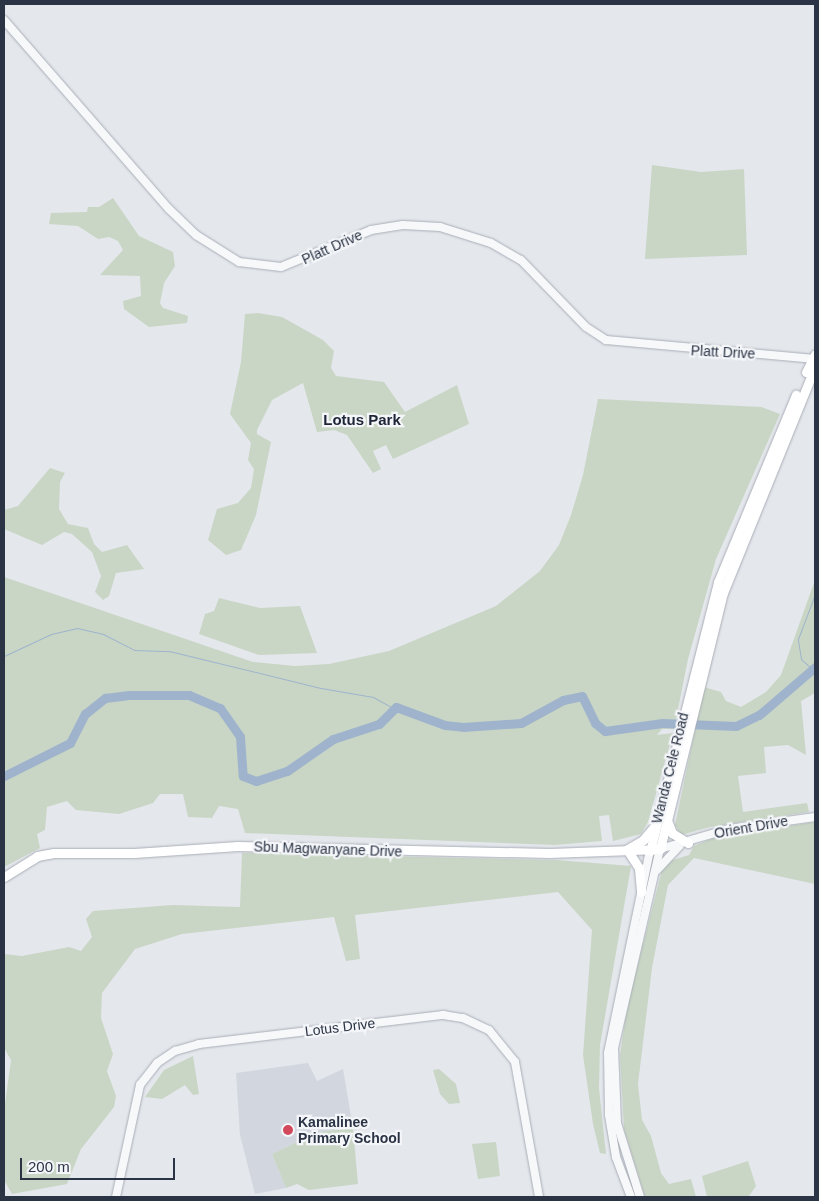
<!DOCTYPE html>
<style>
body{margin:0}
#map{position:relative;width:819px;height:1201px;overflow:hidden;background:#e4e7ec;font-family:Helvetica,sans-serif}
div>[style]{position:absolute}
.built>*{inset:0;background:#d2d6de}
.green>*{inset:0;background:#c9d6c5}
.stream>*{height:1px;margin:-0.5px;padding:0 0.5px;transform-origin:0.5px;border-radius:0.5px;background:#9fb4cc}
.river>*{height:9px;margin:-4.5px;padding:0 4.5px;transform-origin:4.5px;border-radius:4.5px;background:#9fb4cc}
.roads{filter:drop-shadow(0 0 1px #a9aeb7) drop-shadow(0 0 1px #a9aeb7)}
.tertiary>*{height:8px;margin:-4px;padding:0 4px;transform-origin:4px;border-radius:4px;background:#f7f8fa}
.secondary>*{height:9px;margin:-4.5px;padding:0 4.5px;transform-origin:4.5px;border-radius:4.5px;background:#fff}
.dots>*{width:14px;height:14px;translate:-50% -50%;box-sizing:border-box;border:2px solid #f4f6f9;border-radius:50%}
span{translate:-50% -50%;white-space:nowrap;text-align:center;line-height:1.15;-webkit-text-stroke:4.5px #f4f6f9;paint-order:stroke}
.street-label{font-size:14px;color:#2b3445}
.poi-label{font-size:14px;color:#2b3445;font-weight:700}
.left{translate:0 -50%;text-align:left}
.neighbourhood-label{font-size:15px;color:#1d2536;font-weight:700}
.frame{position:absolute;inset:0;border:5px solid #2b3445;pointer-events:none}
.scale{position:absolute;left:20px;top:1158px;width:155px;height:22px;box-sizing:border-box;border:2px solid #2b3445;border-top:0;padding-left:6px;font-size:15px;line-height:18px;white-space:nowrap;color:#2b3445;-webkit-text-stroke:4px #f4f6f9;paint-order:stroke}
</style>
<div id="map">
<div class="built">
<div style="clip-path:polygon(308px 1063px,317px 1081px,343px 1069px,353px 1128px,318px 1132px,272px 1154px,286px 1188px,255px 1194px,240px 1135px,236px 1073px)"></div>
</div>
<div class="green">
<div style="clip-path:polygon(652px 165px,701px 172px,744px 169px,747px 255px,645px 259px)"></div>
<div style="clip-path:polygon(113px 198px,139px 236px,173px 252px,175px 266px,164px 283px,160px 303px,163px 308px,188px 316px,187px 323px,149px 327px,124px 309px,123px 301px,141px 296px,140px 276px,100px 275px,123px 250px,118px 241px,109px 237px,98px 239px,78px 226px,49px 224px,51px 213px,87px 212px,88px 207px,99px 207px)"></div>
<div style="clip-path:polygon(258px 313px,282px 317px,323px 340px,334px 351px,331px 368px,336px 376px,384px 382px,405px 412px,457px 385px,469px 424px,393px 459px,386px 445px,373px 451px,381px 469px,373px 473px,347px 435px,334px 430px,317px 432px,303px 383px,272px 400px,257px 430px,257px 434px,271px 442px,256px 515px,241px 550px,226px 555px,208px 540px,217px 509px,238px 503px,251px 488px,254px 469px,248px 460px,251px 443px,230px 414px,241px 362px,245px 314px)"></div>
<div style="clip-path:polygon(598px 399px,761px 407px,780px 414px,716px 559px,688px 659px,674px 729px,662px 729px,657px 735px,673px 733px,648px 822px,641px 834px,613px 841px,609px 815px,599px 816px,602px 841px,555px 845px,245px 833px,238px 809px,219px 806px,212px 818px,188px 817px,183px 794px,160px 794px,153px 803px,119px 814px,76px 810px,67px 801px,47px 807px,45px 830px,37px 834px,40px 848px,4px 867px,4px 577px,253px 662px,295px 666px,329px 664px,389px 651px,496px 606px,540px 571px,559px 545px,571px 515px,583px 475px)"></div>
<div style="clip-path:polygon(50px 468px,65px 473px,60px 482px,59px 509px,68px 524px,88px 528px,94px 544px,102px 552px,127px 545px,144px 569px,116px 573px,109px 596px,103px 600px,95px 592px,101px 576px,92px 552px,72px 534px,64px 532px,42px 545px,4px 529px,4px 510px,18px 506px)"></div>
<div style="clip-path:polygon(815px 580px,815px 693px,801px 701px,806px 755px,788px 745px,764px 747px,766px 773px,738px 776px,743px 812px,807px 803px,809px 812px,710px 827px,681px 835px,675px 825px,704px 687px,721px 692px,726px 701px,741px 707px,766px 692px,781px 675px)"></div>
<div style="clip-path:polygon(219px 598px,260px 608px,300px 606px,317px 653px,259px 655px,199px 634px,205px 614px,214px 611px)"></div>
<div style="clip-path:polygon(815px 822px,815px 884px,694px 858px,668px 885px,652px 968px,638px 1084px,642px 1120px,651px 1136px,661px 1173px,669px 1184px,691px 1179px,696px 1197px,645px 1197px,624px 1129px,620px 1055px,627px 1007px,662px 870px,670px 861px,689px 855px,694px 846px,718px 836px)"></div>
<div style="clip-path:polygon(242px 853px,556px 860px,631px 866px,600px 1045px,599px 1088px,606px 1154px,600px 1153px,593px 1124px,583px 1055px,592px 930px,558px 892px,355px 915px,360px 959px,346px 961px,334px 917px,182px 934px,135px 949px,102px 993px,101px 1018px,113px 1054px,107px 1071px,116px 1096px,114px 1107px,81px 1149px,67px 1184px,12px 1194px,4px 1180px,4px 1111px,11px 1060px,4px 1048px,4px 954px,22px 956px,69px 947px,81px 951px,92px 937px,86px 919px,93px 911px,173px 905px,240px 907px)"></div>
<div style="clip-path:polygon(193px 1056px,199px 1094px,193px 1095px,185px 1085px,162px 1099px,145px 1097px,164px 1070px)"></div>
<div style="clip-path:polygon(439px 1069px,456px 1084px,460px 1103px,449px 1104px,440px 1094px,433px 1070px)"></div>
<div style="clip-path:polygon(353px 1128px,358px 1184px,309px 1190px,297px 1184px,286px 1188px,272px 1154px,318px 1132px)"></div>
<div style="clip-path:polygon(496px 1142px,500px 1176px,478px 1179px,472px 1144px)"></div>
<div style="clip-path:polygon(748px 1161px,756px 1186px,749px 1196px,707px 1197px,702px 1176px)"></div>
</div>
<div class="stream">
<div style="left:4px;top:656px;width:52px;rotate:-25.1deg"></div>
<div style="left:51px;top:634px;width:27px;rotate:-13deg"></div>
<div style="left:77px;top:628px;width:27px;rotate:13deg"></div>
<div style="left:103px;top:634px;width:35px;rotate:27deg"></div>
<div style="left:134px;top:650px;width:35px;rotate:2deg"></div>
<div style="left:169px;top:651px;width:156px;rotate:13.7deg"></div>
<div style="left:321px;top:688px;width:53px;rotate:9.8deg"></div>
<div style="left:373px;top:697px;width:23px;rotate:29deg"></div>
<div style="left:812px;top:669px;width:15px;rotate:-138deg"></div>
<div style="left:801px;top:659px;width:20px;rotate:-99deg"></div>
<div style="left:798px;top:639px;width:48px;rotate:-69.3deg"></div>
</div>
<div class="river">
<div style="left:4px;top:776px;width:74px;rotate:-26.6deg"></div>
<div style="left:70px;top:743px;width:33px;rotate:-63deg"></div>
<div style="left:85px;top:714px;width:26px;rotate:-39deg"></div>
<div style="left:105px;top:698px;width:24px;rotate:-7deg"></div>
<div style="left:129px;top:695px;width:60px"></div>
<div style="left:189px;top:695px;width:34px;rotate:23deg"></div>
<div style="left:220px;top:708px;width:35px;rotate:55deg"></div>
<div style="left:240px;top:737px;width:39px;rotate:86deg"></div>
<div style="left:243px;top:776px;width:14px;rotate:21deg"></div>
<div style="left:256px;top:781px;width:33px;rotate:-18deg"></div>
<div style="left:287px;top:771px;width:56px;rotate:-34.8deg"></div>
<div style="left:333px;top:739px;width:48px;rotate:-18.1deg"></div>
<div style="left:379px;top:724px;width:24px;rotate:-45deg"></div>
<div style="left:396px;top:707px;width:52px;rotate:20.2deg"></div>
<div style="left:445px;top:725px;width:18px;rotate:6deg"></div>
<div style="left:463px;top:727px;width:58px;rotate:-3.9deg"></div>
<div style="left:521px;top:723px;width:48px;rotate:-28.7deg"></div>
<div style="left:563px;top:700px;width:19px;rotate:-12deg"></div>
<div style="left:582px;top:696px;width:30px;rotate:64deg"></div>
<div style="left:595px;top:723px;width:13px;rotate:39deg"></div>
<div style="left:605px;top:731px;width:58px;rotate:-8deg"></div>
<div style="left:662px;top:723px;width:74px;rotate:2.3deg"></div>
<div style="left:736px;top:726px;width:25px;rotate:-26deg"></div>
<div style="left:759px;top:715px;width:74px;rotate:-40.6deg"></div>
</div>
<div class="roads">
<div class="tertiary">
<div style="left:4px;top:20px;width:251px;rotate:48.9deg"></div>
<div style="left:169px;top:209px;width:37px;rotate:44deg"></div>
<div style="left:196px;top:235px;width:51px;rotate:32.1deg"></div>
<div style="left:239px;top:262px;width:42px;rotate:6.8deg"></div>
<div style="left:281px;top:267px;width:97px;rotate:-22.3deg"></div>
<div style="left:371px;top:230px;width:32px;rotate:-9deg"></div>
<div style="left:403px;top:225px;width:37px;rotate:3deg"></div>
<div style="left:440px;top:227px;width:53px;rotate:17.4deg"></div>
<div style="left:491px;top:243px;width:34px;rotate:30deg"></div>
<div style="left:521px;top:260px;width:93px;rotate:45.9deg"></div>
<div style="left:586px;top:327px;width:24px;rotate:33deg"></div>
<div style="left:606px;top:340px;width:210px;rotate:5.2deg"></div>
<div style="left:657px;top:870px;width:33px;rotate:-47deg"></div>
<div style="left:116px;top:1197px;width:115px;rotate:-77.9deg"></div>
<div style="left:140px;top:1085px;width:28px;rotate:-52deg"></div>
<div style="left:157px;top:1063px;width:22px;rotate:-34deg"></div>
<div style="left:175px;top:1051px;width:25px;rotate:-16deg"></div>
<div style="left:199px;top:1044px;width:246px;rotate:-6.8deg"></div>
<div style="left:443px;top:1015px;width:20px;rotate:9deg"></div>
<div style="left:463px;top:1018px;width:29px;rotate:25deg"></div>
<div style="left:489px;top:1030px;width:41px;rotate:50.9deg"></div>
<div style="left:515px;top:1062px;width:137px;rotate:79.9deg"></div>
<div style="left:631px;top:1197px;width:43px;rotate:-110.6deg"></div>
<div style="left:616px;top:1157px;width:43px;rotate:-99.5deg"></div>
<div style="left:609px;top:1115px;width:62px;rotate:-90.9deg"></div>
<div style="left:608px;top:1053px;width:206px;rotate:-78.3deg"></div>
<div style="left:640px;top:1197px;width:77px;rotate:-107.3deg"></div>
<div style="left:617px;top:1123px;width:75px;rotate:-92.3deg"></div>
<div style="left:614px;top:1048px;width:204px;rotate:-77deg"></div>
<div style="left:660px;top:849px;width:72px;rotate:-16.2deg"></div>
<div style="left:729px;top:829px;width:87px;rotate:-7.9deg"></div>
</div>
<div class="secondary">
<div style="left:806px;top:372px;width:20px;rotate:-63deg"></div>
<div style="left:667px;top:820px;width:14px;rotate:69deg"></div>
<div style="left:672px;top:833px;width:19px;rotate:32deg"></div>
<div style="left:626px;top:850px;width:20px;rotate:-30deg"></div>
<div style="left:643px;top:840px;width:17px;rotate:-50deg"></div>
<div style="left:628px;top:851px;width:20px;rotate:57deg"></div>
<div style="left:639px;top:868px;width:24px;rotate:85deg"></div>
<div style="left:650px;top:851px;width:277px;rotate:-75.8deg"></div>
<div style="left:718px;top:582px;width:203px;rotate:-67.4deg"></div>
<div style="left:4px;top:877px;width:39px;rotate:-32deg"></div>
<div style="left:37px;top:856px;width:17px;rotate:-10deg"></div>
<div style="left:54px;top:853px;width:80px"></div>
<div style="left:134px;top:853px;width:104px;rotate:-3.9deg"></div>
<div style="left:238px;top:846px;width:311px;rotate:1.3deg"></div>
<div style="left:549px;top:853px;width:111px;rotate:-2.1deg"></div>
<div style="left:660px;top:849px;width:264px;rotate:-76.2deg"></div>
<div style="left:723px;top:593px;width:245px;rotate:-67.9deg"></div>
</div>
</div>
<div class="dots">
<div style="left:288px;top:1130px;background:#d1495b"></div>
</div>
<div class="street-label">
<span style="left:332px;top:247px;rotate:-24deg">Platt Drive</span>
<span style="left:723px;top:352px;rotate:3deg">Platt Drive</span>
<span style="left:670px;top:768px;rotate:-76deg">Wanda Cele Road</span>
<span style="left:751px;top:827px;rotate:-10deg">Orient Drive</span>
<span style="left:328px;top:849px;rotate:2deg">Sbu Magwanyane Drive</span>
<span style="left:340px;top:1027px;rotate:-7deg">Lotus Drive</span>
</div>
<div class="poi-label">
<span class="left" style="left:298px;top:1130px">Kamalinee<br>Primary School</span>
</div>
<div class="neighbourhood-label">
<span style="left:362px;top:420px">Lotus Park</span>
</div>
<div class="frame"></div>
<div class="scale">200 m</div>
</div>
